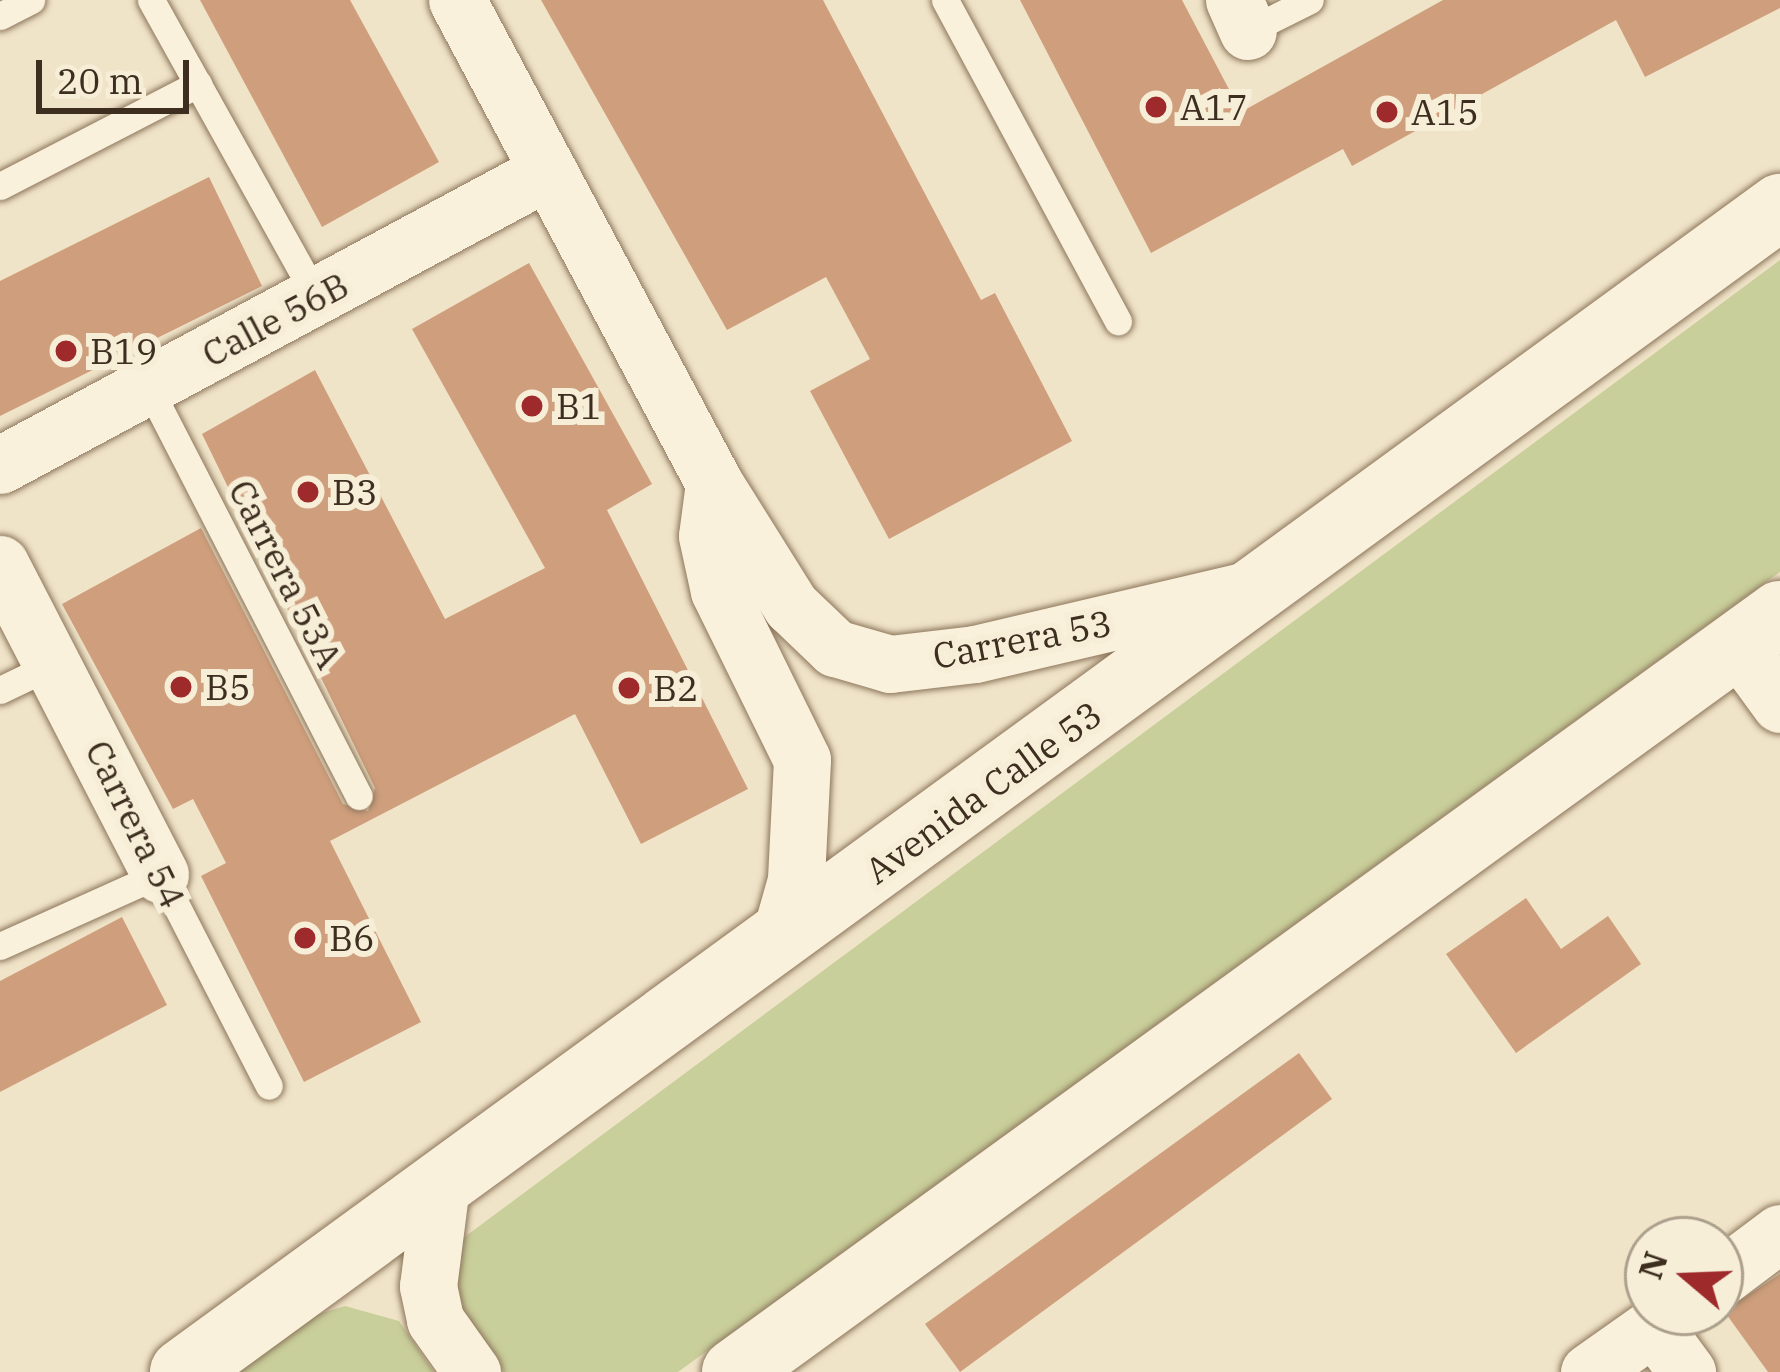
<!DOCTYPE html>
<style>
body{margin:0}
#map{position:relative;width:1780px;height:1372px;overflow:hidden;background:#f0e4c8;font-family:"IBM Plex Serif",serif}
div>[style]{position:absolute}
.green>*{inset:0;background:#c9cf9b}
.building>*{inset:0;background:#cf9f7d}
.roads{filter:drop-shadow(0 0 3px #8d765c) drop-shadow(0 0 3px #8d765c)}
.lane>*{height:27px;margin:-13.5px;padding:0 13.5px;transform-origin:13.5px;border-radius:13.5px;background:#faf1dc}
.street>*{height:57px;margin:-28.5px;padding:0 28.5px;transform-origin:28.5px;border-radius:28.5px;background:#faf1dc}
.secondary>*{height:66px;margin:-33px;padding:0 33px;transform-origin:33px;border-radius:33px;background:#faf1dc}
.dots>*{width:33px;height:33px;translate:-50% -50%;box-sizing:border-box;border:6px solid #f7eed8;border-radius:50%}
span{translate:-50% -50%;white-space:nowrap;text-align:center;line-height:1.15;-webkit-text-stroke:12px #f7eed8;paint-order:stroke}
.poi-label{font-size:36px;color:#3d2e20}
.left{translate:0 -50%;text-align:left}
.street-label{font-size:36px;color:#3d2e20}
.north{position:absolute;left:1624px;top:1216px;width:120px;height:120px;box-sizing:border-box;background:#f7eed8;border:3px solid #ada18e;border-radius:50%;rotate:289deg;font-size:33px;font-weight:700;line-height:48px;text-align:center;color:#3d2e20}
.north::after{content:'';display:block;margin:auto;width:42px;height:54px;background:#9e2a2b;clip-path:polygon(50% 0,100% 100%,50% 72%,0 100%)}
.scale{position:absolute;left:36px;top:60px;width:153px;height:54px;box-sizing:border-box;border:6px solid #3d2e20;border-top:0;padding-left:15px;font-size:36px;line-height:42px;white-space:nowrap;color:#3d2e20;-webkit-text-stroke:9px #f7eed8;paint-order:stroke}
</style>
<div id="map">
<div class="green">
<div style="clip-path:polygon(1780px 260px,1780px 572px,678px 1372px,504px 1372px,450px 1296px,447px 1250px)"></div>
<div style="clip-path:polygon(345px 1306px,399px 1321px,434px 1372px,231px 1372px,312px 1316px)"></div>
</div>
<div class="building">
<div style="clip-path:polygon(200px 0,350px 0,439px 162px,322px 227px)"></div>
<div style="clip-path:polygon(541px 0,823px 0,981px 300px,995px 293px,1072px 441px,889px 539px,810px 391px,870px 359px,826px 277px,727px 330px)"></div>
<div style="clip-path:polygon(1020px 0,1182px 0,1241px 112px,1443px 0,1780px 0,1780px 8px,1645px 77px,1616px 20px,1352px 166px,1343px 149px,1151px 253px)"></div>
<div style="clip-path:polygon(209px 177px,262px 286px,0 416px,0 281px)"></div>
<div style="clip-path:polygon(529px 263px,652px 484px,607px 510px,748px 789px,641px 844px,575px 714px,330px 841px,421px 1022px,304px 1082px,201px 876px,226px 863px,193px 799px,173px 809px,62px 604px,201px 528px,343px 804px,368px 811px,375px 788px,202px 434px,315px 370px,445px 619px,545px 568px,412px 329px)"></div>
<div style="clip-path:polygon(1526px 898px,1561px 949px,1608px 916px,1641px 964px,1516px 1053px,1446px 954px)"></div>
<div style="clip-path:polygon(122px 917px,167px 1005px,0 1092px,0 981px)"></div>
<div style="clip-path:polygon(1299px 1053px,1332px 1099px,960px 1372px,925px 1324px)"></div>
<div style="clip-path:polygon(1780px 1274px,1780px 1372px,1768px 1372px,1724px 1311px)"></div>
</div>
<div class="roads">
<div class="lane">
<div style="left:151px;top:0;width:339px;rotate:60.9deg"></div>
<div style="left:945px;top:0;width:365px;rotate:61.7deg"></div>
<div style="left:0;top:16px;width:35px;rotate:-27deg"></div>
<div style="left:1248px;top:31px;width:69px;rotate:-26.6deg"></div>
<div style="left:0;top:186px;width:223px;rotate:-27.3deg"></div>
<div style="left:148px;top:386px;width:461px;rotate:62.8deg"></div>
<div style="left:0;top:690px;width:62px;rotate:-25.7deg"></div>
<div style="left:0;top:946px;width:175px;rotate:-24.2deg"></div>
<div style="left:160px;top:874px;width:238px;rotate:62.8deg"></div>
</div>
<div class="street">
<div style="left:457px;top:0;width:547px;rotate:61.98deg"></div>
<div style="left:714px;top:483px;width:145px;rotate:58deg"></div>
<div style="left:791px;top:606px;width:61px;rotate:43.7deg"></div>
<div style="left:835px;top:648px;width:57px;rotate:16.2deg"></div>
<div style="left:890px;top:664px;width:86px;rotate:-6.7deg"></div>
<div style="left:975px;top:654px;width:280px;rotate:-13.2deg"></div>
<div style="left:1234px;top:0;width:34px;rotate:66deg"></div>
<div style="left:0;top:465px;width:622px;rotate:-28.21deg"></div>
<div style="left:714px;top:483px;width:53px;rotate:97.5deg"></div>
<div style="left:707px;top:536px;width:56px;rotate:77.7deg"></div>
<div style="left:719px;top:591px;width:188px;rotate:63.8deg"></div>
<div style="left:802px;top:760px;width:120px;rotate:92.9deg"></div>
<div style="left:796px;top:880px;width:62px;rotate:105.8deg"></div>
<div style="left:0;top:564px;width:349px;rotate:62.7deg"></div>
<div style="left:1737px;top:645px;width:73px;rotate:53.9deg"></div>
<div style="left:441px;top:1185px;width:102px;rotate:97.3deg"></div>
<div style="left:428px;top:1286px;width:35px;rotate:78deg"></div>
<div style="left:435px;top:1320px;width:64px;rotate:54.6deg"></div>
<div style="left:1720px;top:1278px;width:75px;rotate:-36.9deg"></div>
<div style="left:1654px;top:1327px;width:56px;rotate:53.7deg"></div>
<div style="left:1589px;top:1372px;width:104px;rotate:-35.2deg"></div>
</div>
<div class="secondary">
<div style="left:183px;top:1372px;width:1977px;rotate:-36.11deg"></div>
<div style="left:735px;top:1372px;width:1291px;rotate:-35.96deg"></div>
</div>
</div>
<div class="dots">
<div style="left:1156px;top:107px;background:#9e2a2b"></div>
<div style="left:1387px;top:112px;background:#9e2a2b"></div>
<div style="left:66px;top:351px;background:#9e2a2b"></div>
<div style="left:532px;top:406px;background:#9e2a2b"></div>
<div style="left:308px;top:492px;background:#9e2a2b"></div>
<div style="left:181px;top:687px;background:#9e2a2b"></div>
<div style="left:629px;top:688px;background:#9e2a2b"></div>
<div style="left:305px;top:938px;background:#9e2a2b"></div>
</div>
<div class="poi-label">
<span class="left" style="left:1180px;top:107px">A17</span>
<span class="left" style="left:1411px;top:112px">A15</span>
<span class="left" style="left:90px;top:351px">B19</span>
<span class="left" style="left:556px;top:406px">B1</span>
<span class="left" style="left:332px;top:492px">B3</span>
<span class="left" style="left:205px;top:687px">B5</span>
<span class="left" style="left:653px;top:688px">B2</span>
<span class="left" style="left:329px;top:938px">B6</span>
</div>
<div class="street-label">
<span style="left:275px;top:319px;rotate:-28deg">Calle 56B</span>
<span style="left:286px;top:574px;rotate:63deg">Carrera 53A</span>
<span style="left:1022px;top:639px;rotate:-11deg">Carrera 53</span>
<span style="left:983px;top:792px;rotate:-36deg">Avenida Calle 53</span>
<span style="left:136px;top:824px;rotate:64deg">Carrera 54</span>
</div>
<div class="north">N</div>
<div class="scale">20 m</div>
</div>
